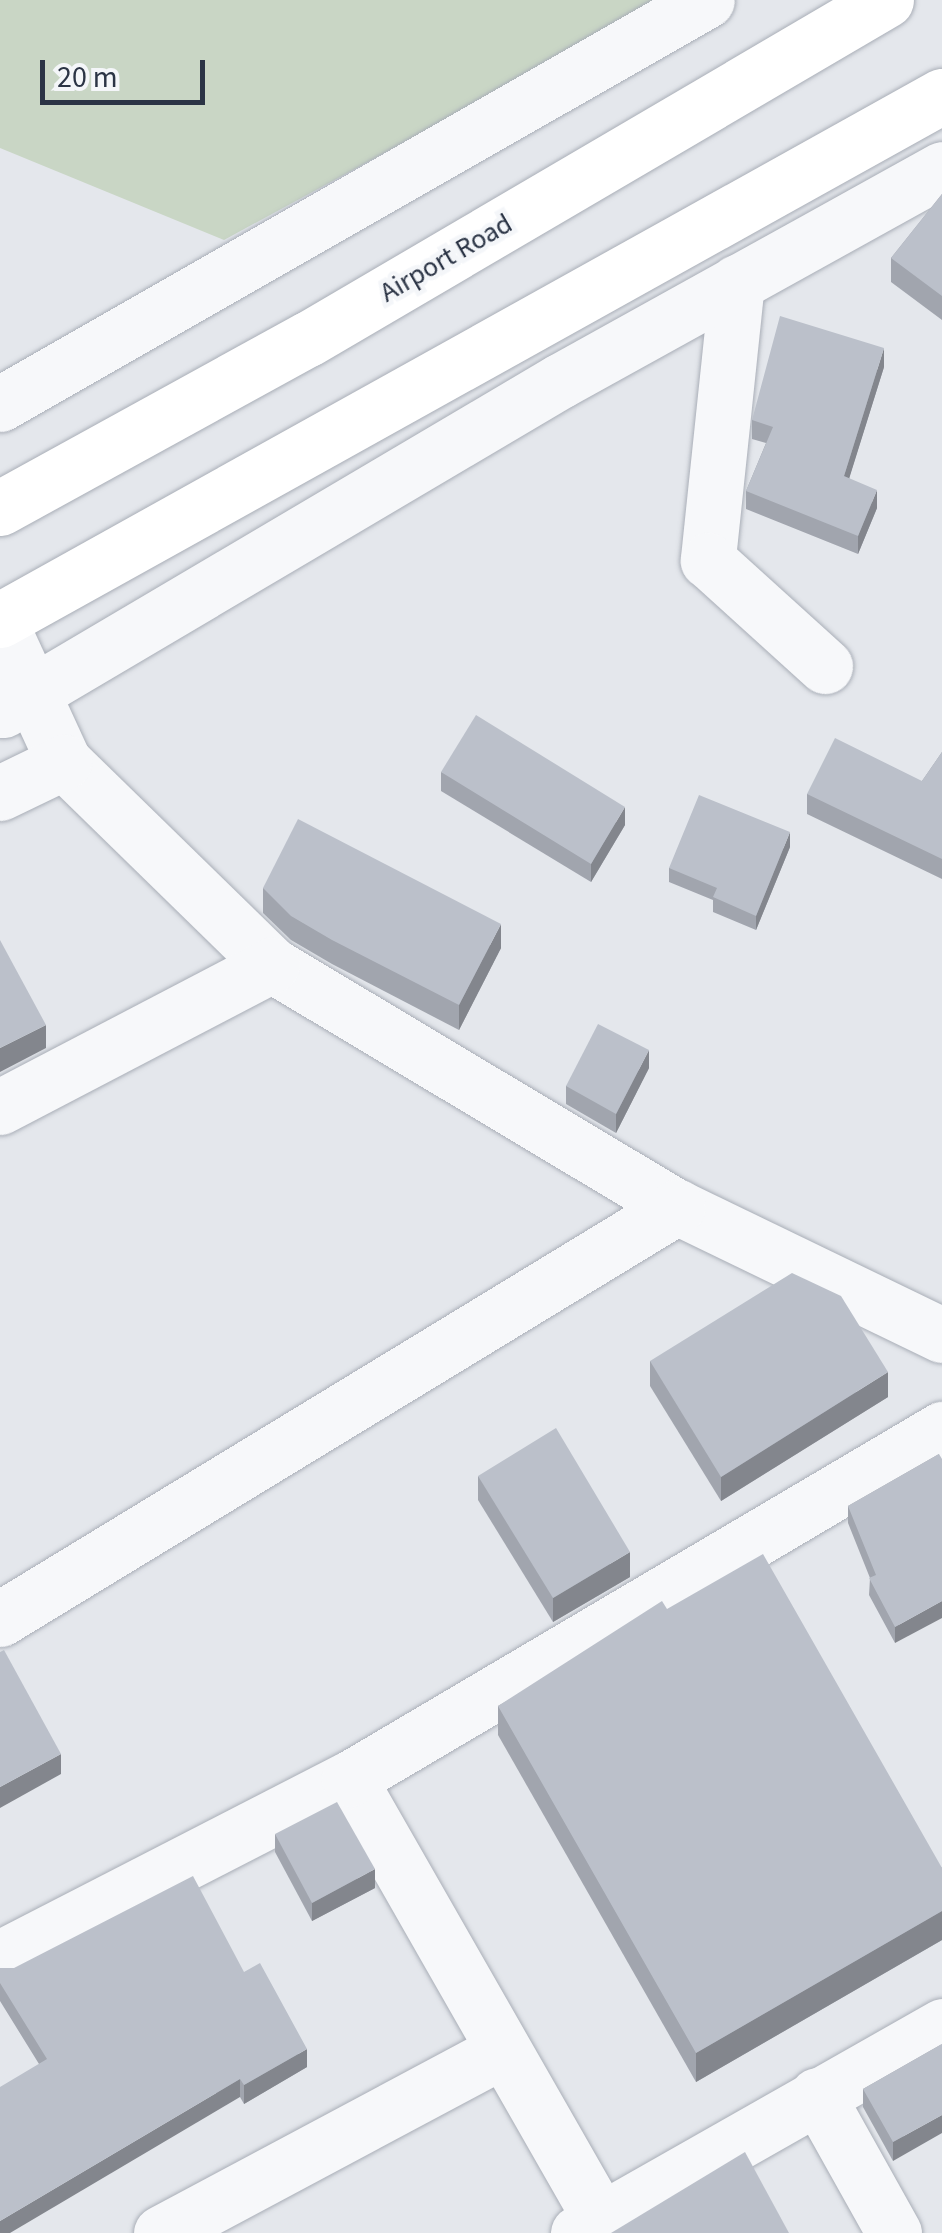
<!DOCTYPE html>
<style>
body{margin:0}
#map{position:relative;width:942px;height:2233px;overflow:hidden;background:#e4e7ec;font-family:"Source Sans 3",sans-serif}
div>[style]{position:absolute}
.green>*{inset:0;background:#c9d6c5}
.roads{filter:drop-shadow(0 0 2px #a9aeb7) drop-shadow(0 0 2px #a9aeb7)}
.minor>*{height:55px;margin:-27.5px;padding:0 27.5px;transform-origin:27.5px;border-radius:27.5px;background:#f7f8fa}
.major>*{height:55px;margin:-27.5px;padding:0 27.5px;transform-origin:27.5px;border-radius:27.5px;background:#fff}
.wall>*{inset:0;background:#a1a5ae}
.shaded-wall>*{inset:0;background:#83868d}
.building>*{inset:0;background:#bbc0ca}
span{translate:-50% -50%;white-space:nowrap;text-align:center;line-height:1.15;-webkit-text-stroke:9px #f4f6f9;paint-order:stroke}
.street-label{font-size:28px;color:#2b3445}
.scale{position:absolute;left:40px;top:60px;width:165px;height:45px;box-sizing:border-box;border:5px solid #2b3445;border-top:0;padding-left:12px;font-size:30px;line-height:35px;white-space:nowrap;color:#2b3445;-webkit-text-stroke:8px #f4f6f9;paint-order:stroke}
</style>
<div id="map">
<div class="green">
<div style="clip-path:polygon(0 0,666px 0,224px 240px,0 148px)"></div>
</div>
<div class="roads">
<div class="minor">
<div style="left:737px;top:282px;width:280px;rotate:96deg"></div>
<div style="left:708px;top:560px;width:158px;rotate:42.2deg"></div>
<div style="left:0;top:404px;width:814px;rotate:-29.74deg"></div>
<div style="left:0;top:623px;width:153px;rotate:65.3deg"></div>
<div style="left:64px;top:762px;width:291px;rotate:44.3deg"></div>
<div style="left:272px;top:965px;width:472px;rotate:30.9deg"></div>
<div style="left:677px;top:1207px;width:294px;rotate:25.8deg"></div>
<div style="left:3px;top:710px;width:647px;rotate:-30.57deg"></div>
<div style="left:560px;top:381px;width:437px;rotate:-29deg"></div>
<div style="left:0;top:793px;width:71px;rotate:-25.8deg"></div>
<div style="left:0;top:1107px;width:307px;rotate:-27.6deg"></div>
<div style="left:0;top:1619px;width:793px;rotate:-31.32deg"></div>
<div style="left:349px;top:1779px;width:508px;rotate:60.26deg"></div>
<div style="left:0;top:1958px;width:392px;rotate:-27.2deg"></div>
<div style="left:349px;top:1779px;width:689px;rotate:-30.55deg"></div>
<div style="left:817px;top:2095px;width:158px;rotate:60.8deg"></div>
<div style="left:161px;top:2233px;width:387px;rotate:-28.1deg"></div>
<div style="left:578px;top:2233px;width:419px;rotate:-29.6deg"></div>
</div>
<div class="major">
<div style="left:0;top:508px;width:351px;rotate:-28.8deg"></div>
<div style="left:308px;top:339px;width:670px;rotate:-30.39deg"></div>
<div style="left:0;top:620px;width:1078px;rotate:-29.09deg"></div>
</div>
</div>
<div class="wall">
<div style="clip-path:polygon(942px 194px,942px 320px,891px 282px,891px 258px)"></div>
<div style="clip-path:polygon(884px 367px,849px 478px,877px 508px,858px 554px,746px 509px,746px 491px,766px 443px,752px 439px,752px 420px)"></div>
<div style="clip-path:polygon(942px 752px,942px 879px,807px 814px,807px 794px,922px 781px)"></div>
<div style="clip-path:polygon(441px 772px,625px 825px,591px 882px,441px 791px)"></div>
<div style="clip-path:polygon(790px 847px,756px 930px,713px 912px,713px 900px,669px 882px,669px 868px)"></div>
<div style="clip-path:polygon(263px 888px,501px 948px,459px 1030px,332px 964px,291px 940px,263px 913px)"></div>
<div style="clip-path:polygon(649px 1068px,616px 1133px,566px 1104px,566px 1086px)"></div>
<div style="clip-path:polygon(650px 1361px,888px 1397px,721px 1501px,650px 1386px)"></div>
<div style="clip-path:polygon(939px 1454px,895px 1643px,869px 1595px,870px 1578px,848px 1523px,848px 1506px)"></div>
<div style="clip-path:polygon(478px 1476px,630px 1577px,553px 1622px,478px 1500px)"></div>
<div style="clip-path:polygon(667px 1609px,942px 1868px,942px 1940px,696px 2082px,498px 1735px,498px 1706px)"></div>
<div style="clip-path:polygon(275px 1834px,375px 1888px,312px 1921px,275px 1852px)"></div>
<div style="clip-path:polygon(0 1968px,244px 1972px,307px 2067px,244px 2104px,240px 2097px,39px 2064px,0 2001px)"></div>
<div style="clip-path:polygon(942px 2044px,893px 2161px,863px 2107px,863px 2089px)"></div>
</div>
<div class="shaded-wall">
<div style="clip-path:polygon(884px 348px,884px 367px,844px 495px,844px 476px)"></div>
<div style="clip-path:polygon(877px 490px,877px 508px,858px 554px,858px 536px)"></div>
<div style="clip-path:polygon(625px 807px,625px 825px,591px 882px,591px 864px)"></div>
<div style="clip-path:polygon(790px 832px,790px 847px,756px 930px,756px 916px)"></div>
<div style="clip-path:polygon(501px 924px,501px 948px,459px 1030px,459px 1005px)"></div>
<div style="clip-path:polygon(46px 1025px,46px 1048px,0 1072px,0 1048px)"></div>
<div style="clip-path:polygon(649px 1050px,649px 1068px,616px 1133px,616px 1114px)"></div>
<div style="clip-path:polygon(888px 1372px,888px 1397px,721px 1501px,721px 1477px)"></div>
<div style="clip-path:polygon(630px 1552px,630px 1577px,553px 1622px,553px 1598px)"></div>
<div style="clip-path:polygon(942px 1601px,942px 1618px,895px 1643px,895px 1627px)"></div>
<div style="clip-path:polygon(61px 1754px,61px 1774px,0 1808px,0 1787px)"></div>
<div style="clip-path:polygon(375px 1869px,375px 1888px,312px 1921px,312px 1903px)"></div>
<div style="clip-path:polygon(942px 1911px,942px 1940px,696px 2082px,696px 2053px)"></div>
<div style="clip-path:polygon(307px 2049px,307px 2067px,244px 2104px,244px 2085px)"></div>
<div style="clip-path:polygon(240px 2079px,240px 2097px,10px 2233px,0 2233px,0 2221px)"></div>
<div style="clip-path:polygon(942px 2115px,942px 2133px,893px 2161px,893px 2142px)"></div>
</div>
<div class="building">
<div style="clip-path:polygon(942px 194px,942px 296px,891px 258px)"></div>
<div style="clip-path:polygon(780px 316px,884px 348px,844px 476px,877px 490px,858px 536px,746px 491px,773px 427px,752px 420px)"></div>
<div style="clip-path:polygon(476px 715px,625px 807px,591px 864px,441px 772px)"></div>
<div style="clip-path:polygon(835px 738px,922px 781px,942px 752px,942px 859px,807px 794px)"></div>
<div style="clip-path:polygon(699px 795px,790px 832px,756px 916px,713px 897px,717px 888px,669px 868px)"></div>
<div style="clip-path:polygon(298px 819px,501px 924px,459px 1005px,332px 940px,291px 916px,263px 888px)"></div>
<div style="clip-path:polygon(0 940px,46px 1025px,0 1048px)"></div>
<div style="clip-path:polygon(598px 1024px,649px 1050px,616px 1114px,566px 1086px)"></div>
<div style="clip-path:polygon(792px 1273px,841px 1296px,888px 1372px,721px 1477px,650px 1361px)"></div>
<div style="clip-path:polygon(556px 1428px,630px 1552px,553px 1598px,478px 1476px)"></div>
<div style="clip-path:polygon(939px 1454px,942px 1459px,942px 1601px,895px 1627px,869px 1578px,876px 1575px,848px 1506px)"></div>
<div style="clip-path:polygon(763px 1554px,942px 1868px,942px 1911px,696px 2053px,498px 1706px,662px 1601px,667px 1609px)"></div>
<div style="clip-path:polygon(4px 1650px,61px 1754px,0 1787px,0 1652px)"></div>
<div style="clip-path:polygon(337px 1802px,375px 1869px,312px 1903px,275px 1834px)"></div>
<div style="clip-path:polygon(193px 1876px,244px 1972px,260px 1963px,307px 2049px,244px 2085px,240px 2079px,0 2221px,0 2087px,47px 2059px,0 1983px,0 1968px,14px 1968px)"></div>
<div style="clip-path:polygon(942px 2044px,942px 2115px,893px 2142px,863px 2089px)"></div>
<div style="clip-path:polygon(745px 2152px,789px 2233px,611px 2233px)"></div>
</div>
<div class="street-label">
<span style="left:446px;top:258px;rotate:-30deg">Airport Road</span>
</div>
<div class="scale">20 m</div>
</div>
